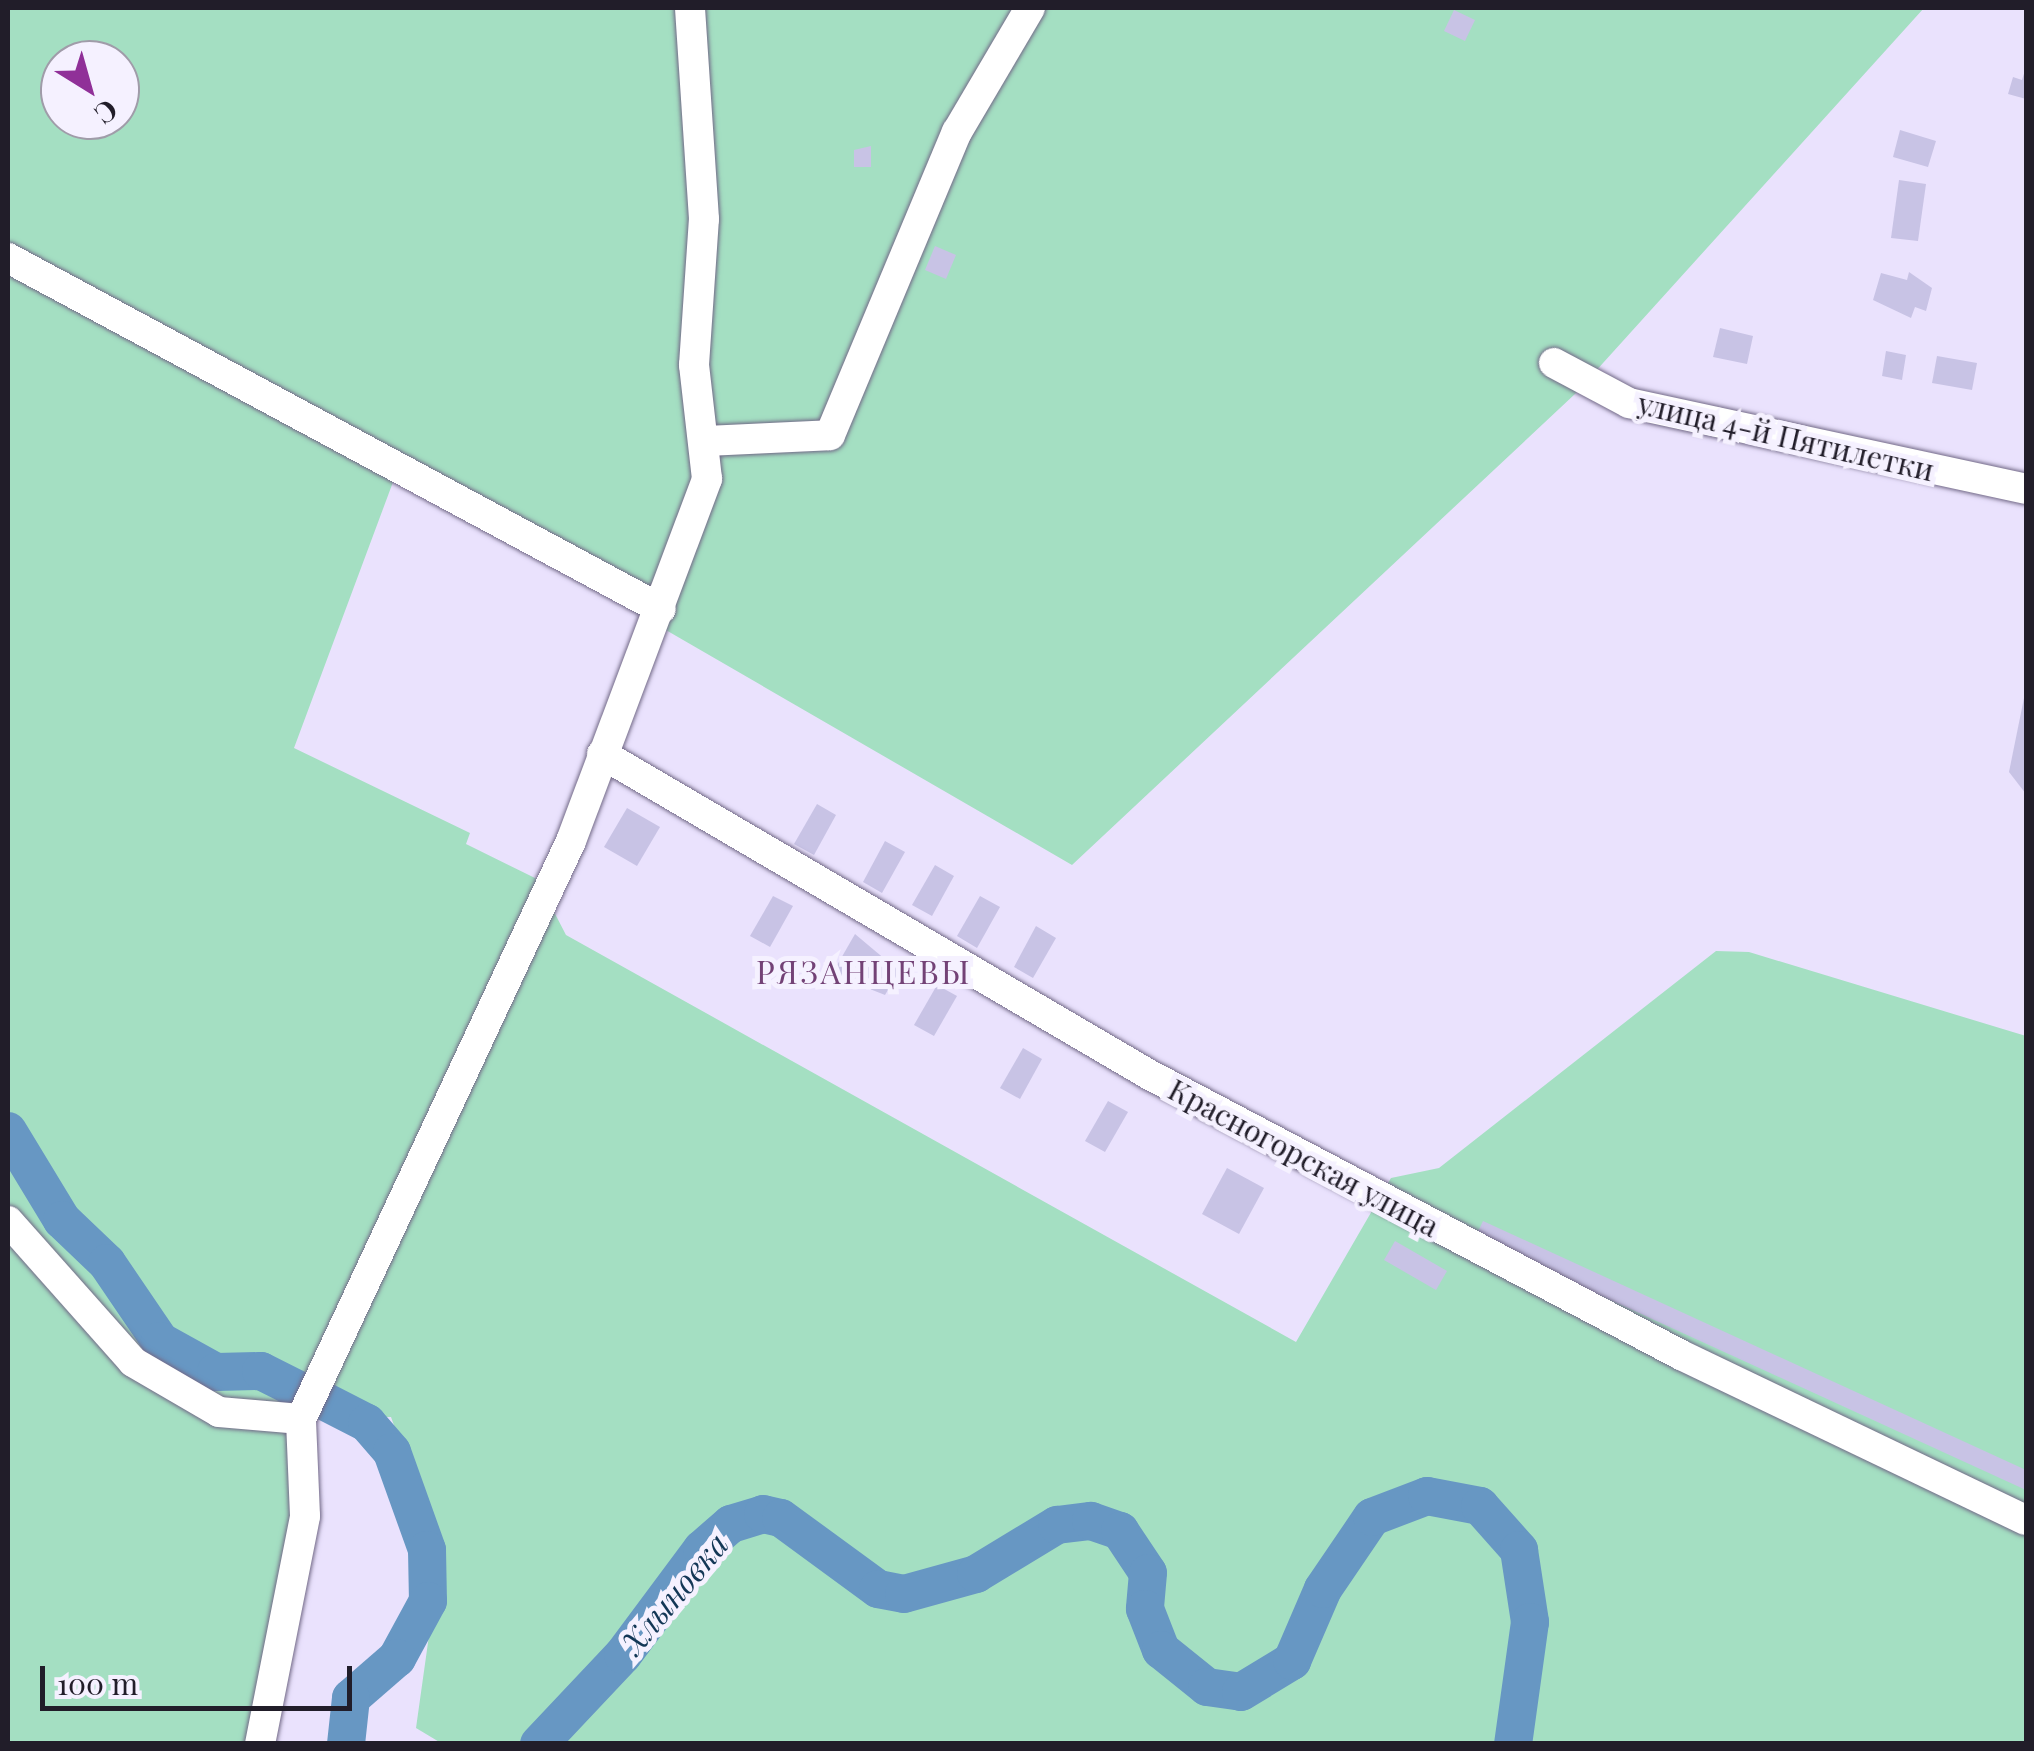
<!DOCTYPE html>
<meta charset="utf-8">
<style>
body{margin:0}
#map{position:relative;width:2034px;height:1751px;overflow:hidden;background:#eae2fd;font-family:"Playfair Display",serif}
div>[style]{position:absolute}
.green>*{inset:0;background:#a4dfc2}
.river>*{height:38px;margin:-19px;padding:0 19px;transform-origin:19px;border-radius:19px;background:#6797c3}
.building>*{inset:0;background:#c8c3e5}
.roads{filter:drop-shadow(0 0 2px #726987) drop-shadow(0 0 2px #726987)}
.minor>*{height:30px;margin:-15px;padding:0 15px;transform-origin:15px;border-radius:15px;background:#fff}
span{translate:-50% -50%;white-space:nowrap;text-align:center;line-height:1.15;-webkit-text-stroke:10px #f5f1ff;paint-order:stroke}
.street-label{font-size:30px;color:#211d29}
.neighbourhood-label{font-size:32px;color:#734276;letter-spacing:2.5px}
.water-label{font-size:32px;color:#133756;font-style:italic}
.frame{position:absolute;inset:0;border:10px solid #211d29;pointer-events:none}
.north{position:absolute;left:40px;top:40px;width:100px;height:100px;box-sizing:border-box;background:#f5f1ff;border:2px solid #a09ca9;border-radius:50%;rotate:143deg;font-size:28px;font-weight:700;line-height:40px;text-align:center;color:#211d29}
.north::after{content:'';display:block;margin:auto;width:35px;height:45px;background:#903098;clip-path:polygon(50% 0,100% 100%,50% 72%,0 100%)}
.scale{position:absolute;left:40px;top:1666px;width:312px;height:45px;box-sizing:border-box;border:5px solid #211d29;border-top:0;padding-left:12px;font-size:30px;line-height:35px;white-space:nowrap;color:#211d29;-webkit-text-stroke:8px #f5f1ff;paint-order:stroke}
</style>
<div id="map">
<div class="green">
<div style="clip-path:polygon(evenodd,8px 8px,1924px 8px,1575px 394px,1072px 865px,396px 474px,294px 748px,470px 833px,466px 844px,537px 879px,566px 935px,1296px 1342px,1391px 1178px,1439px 1168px,1716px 951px,1749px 952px,2026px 1036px,2026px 1743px,441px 1743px,416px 1728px,433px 1607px,423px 1507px,391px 1417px,302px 1419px,305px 1481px,261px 1743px,8px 1744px,8px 8px,60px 60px,120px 60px,120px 120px,60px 120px,60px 60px)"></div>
</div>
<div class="river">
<div style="left:8px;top:1131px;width:104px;rotate:58.8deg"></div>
<div style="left:62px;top:1220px;width:62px;rotate:43.7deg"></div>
<div style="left:107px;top:1263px;width:94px;rotate:55.8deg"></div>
<div style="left:160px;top:1341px;width:64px;rotate:29deg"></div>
<div style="left:216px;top:1372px;width:45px;rotate:-1.3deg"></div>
<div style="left:261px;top:1371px;width:45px;rotate:26.6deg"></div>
<div style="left:322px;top:1400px;width:51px;rotate:27.1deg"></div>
<div style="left:367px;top:1423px;width:38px;rotate:49deg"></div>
<div style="left:392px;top:1452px;width:104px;rotate:70.3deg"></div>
<div style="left:427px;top:1550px;width:51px;rotate:88.9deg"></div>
<div style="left:428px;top:1601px;width:65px;rotate:118.5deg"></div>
<div style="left:397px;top:1658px;width:61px;rotate:139deg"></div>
<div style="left:351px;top:1698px;width:46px;rotate:96.2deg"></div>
<div style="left:539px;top:1744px;width:122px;rotate:-46.7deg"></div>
<div style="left:623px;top:1655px;width:132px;rotate:-53.3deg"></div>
<div style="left:702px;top:1549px;width:38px;rotate:-41deg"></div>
<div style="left:731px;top:1524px;width:34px;rotate:-17deg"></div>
<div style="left:763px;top:1514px;width:18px;rotate:13deg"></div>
<div style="left:781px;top:1518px;width:120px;rotate:36.2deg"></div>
<div style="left:878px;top:1589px;width:26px;rotate:11deg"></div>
<div style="left:904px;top:1594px;width:75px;rotate:-15.5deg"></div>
<div style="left:976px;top:1574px;width:95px;rotate:-31.2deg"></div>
<div style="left:1057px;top:1525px;width:34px;rotate:-7deg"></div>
<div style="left:1091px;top:1521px;width:31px;rotate:19deg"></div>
<div style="left:1120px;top:1531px;width:50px;rotate:56.3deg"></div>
<div style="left:1148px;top:1573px;width:36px;rotate:95deg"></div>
<div style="left:1145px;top:1609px;width:44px;rotate:68.7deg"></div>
<div style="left:1161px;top:1650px;width:59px;rotate:38.8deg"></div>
<div style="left:1207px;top:1687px;width:34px;rotate:8deg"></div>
<div style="left:1241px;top:1692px;width:60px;rotate:-31.3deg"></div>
<div style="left:1292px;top:1661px;width:78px;rotate:-66.7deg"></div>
<div style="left:1323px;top:1589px;width:87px;rotate:-55.8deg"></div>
<div style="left:1372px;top:1517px;width:59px;rotate:-20.9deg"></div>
<div style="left:1427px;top:1496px;width:54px;rotate:10.7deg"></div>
<div style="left:1480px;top:1506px;width:59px;rotate:48.4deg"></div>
<div style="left:1519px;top:1550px;width:73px;rotate:81.3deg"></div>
<div style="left:1530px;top:1622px;width:123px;rotate:97.9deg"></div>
</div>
<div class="building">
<div style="clip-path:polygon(1454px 10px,1475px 20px,1465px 41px,1444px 31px)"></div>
<div style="clip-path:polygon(2026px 67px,2026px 99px,2008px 94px,2013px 77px,2022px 80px)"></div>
<div style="clip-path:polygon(1900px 130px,1936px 141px,1928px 167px,1893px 157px)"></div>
<div style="clip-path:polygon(871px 146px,871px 167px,854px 167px,854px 150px)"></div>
<div style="clip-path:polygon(1899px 180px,1926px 184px,1918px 241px,1891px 238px)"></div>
<div style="clip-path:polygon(935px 246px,956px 255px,946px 279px,925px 270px)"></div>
<div style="clip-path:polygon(1909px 272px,1932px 288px,1926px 311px,1915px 307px,1911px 318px,1873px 300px,1881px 273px,1907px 280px)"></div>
<div style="clip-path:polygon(1720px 328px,1753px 336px,1747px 364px,1713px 357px)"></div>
<div style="clip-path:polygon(1886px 351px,1906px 355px,1902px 380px,1882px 376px)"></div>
<div style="clip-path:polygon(1937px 356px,1977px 363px,1972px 390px,1932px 383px)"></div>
<div style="clip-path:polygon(2025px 693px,2026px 693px,2026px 794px,2009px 772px)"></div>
<div style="clip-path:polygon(817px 804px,836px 815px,814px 855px,794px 844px)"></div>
<div style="clip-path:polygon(627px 808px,660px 827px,637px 866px,604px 847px)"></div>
<div style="clip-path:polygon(885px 841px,905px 852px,882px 893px,863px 882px)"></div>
<div style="clip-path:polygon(935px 865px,954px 876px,932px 916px,912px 905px)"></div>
<div style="clip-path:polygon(773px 896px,793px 906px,770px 947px,750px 936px)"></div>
<div style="clip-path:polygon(980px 896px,1000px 907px,977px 948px,957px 936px)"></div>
<div style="clip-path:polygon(1036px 926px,1056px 938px,1033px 978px,1014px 967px)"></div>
<div style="clip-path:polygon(855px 934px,899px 971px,885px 995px,832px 974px)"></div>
<div style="clip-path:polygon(937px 985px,957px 996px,934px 1036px,914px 1025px)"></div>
<div style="clip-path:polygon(1023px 1048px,1042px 1059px,1020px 1099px,1000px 1088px)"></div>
<div style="clip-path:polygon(1108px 1101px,1128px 1112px,1105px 1152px,1085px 1141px)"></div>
<div style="clip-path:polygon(1227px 1168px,1264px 1188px,1239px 1234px,1202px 1214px)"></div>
<div style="clip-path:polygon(1483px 1221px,2026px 1470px,2026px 1490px,1475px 1238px)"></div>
<div style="clip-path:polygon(1395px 1241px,1447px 1271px,1436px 1290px,1384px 1260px)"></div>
</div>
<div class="roads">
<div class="minor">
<div style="left:8px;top:258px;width:741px;rotate:28.26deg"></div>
<div style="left:1554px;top:363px;width:85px;rotate:28.1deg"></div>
<div style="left:1629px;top:403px;width:406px;rotate:12.2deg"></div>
<div style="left:705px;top:441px;width:125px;rotate:-2.7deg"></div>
<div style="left:830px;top:435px;width:329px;rotate:-67.3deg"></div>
<div style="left:957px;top:132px;width:144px;rotate:-59.5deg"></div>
<div style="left:602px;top:754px;width:633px;rotate:30.37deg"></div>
<div style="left:1148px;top:1074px;width:603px;rotate:27.8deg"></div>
<div style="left:1681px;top:1355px;width:382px;rotate:25.6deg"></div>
<div style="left:8px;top:1221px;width:188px;rotate:48.4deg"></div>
<div style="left:133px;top:1362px;width:99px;rotate:30.2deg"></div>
<div style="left:219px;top:1412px;width:82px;rotate:4.9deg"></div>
<div style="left:260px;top:1744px;width:232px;rotate:-78.8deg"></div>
<div style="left:305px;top:1516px;width:97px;rotate:-92.4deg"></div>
<div style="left:301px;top:1419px;width:638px;rotate:-64.96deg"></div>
<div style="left:571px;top:841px;width:387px;rotate:-69.4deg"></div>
<div style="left:707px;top:479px;width:115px;rotate:-96.5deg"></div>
<div style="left:694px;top:365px;width:146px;rotate:-86.1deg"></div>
<div style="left:704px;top:219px;width:211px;rotate:-93.8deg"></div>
</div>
</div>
<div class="street-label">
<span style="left:1786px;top:436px;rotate:13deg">улица 4-й Пятилетки</span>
<span style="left:1304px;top:1157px;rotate:28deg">Красногорская улица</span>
</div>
<div class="neighbourhood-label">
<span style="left:864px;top:971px">РЯЗАНЦЕВЫ</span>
</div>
<div class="water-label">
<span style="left:674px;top:1593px;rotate:-50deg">Хлыновка</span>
</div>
<div class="frame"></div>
<div class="north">С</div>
<div class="scale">100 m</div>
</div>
